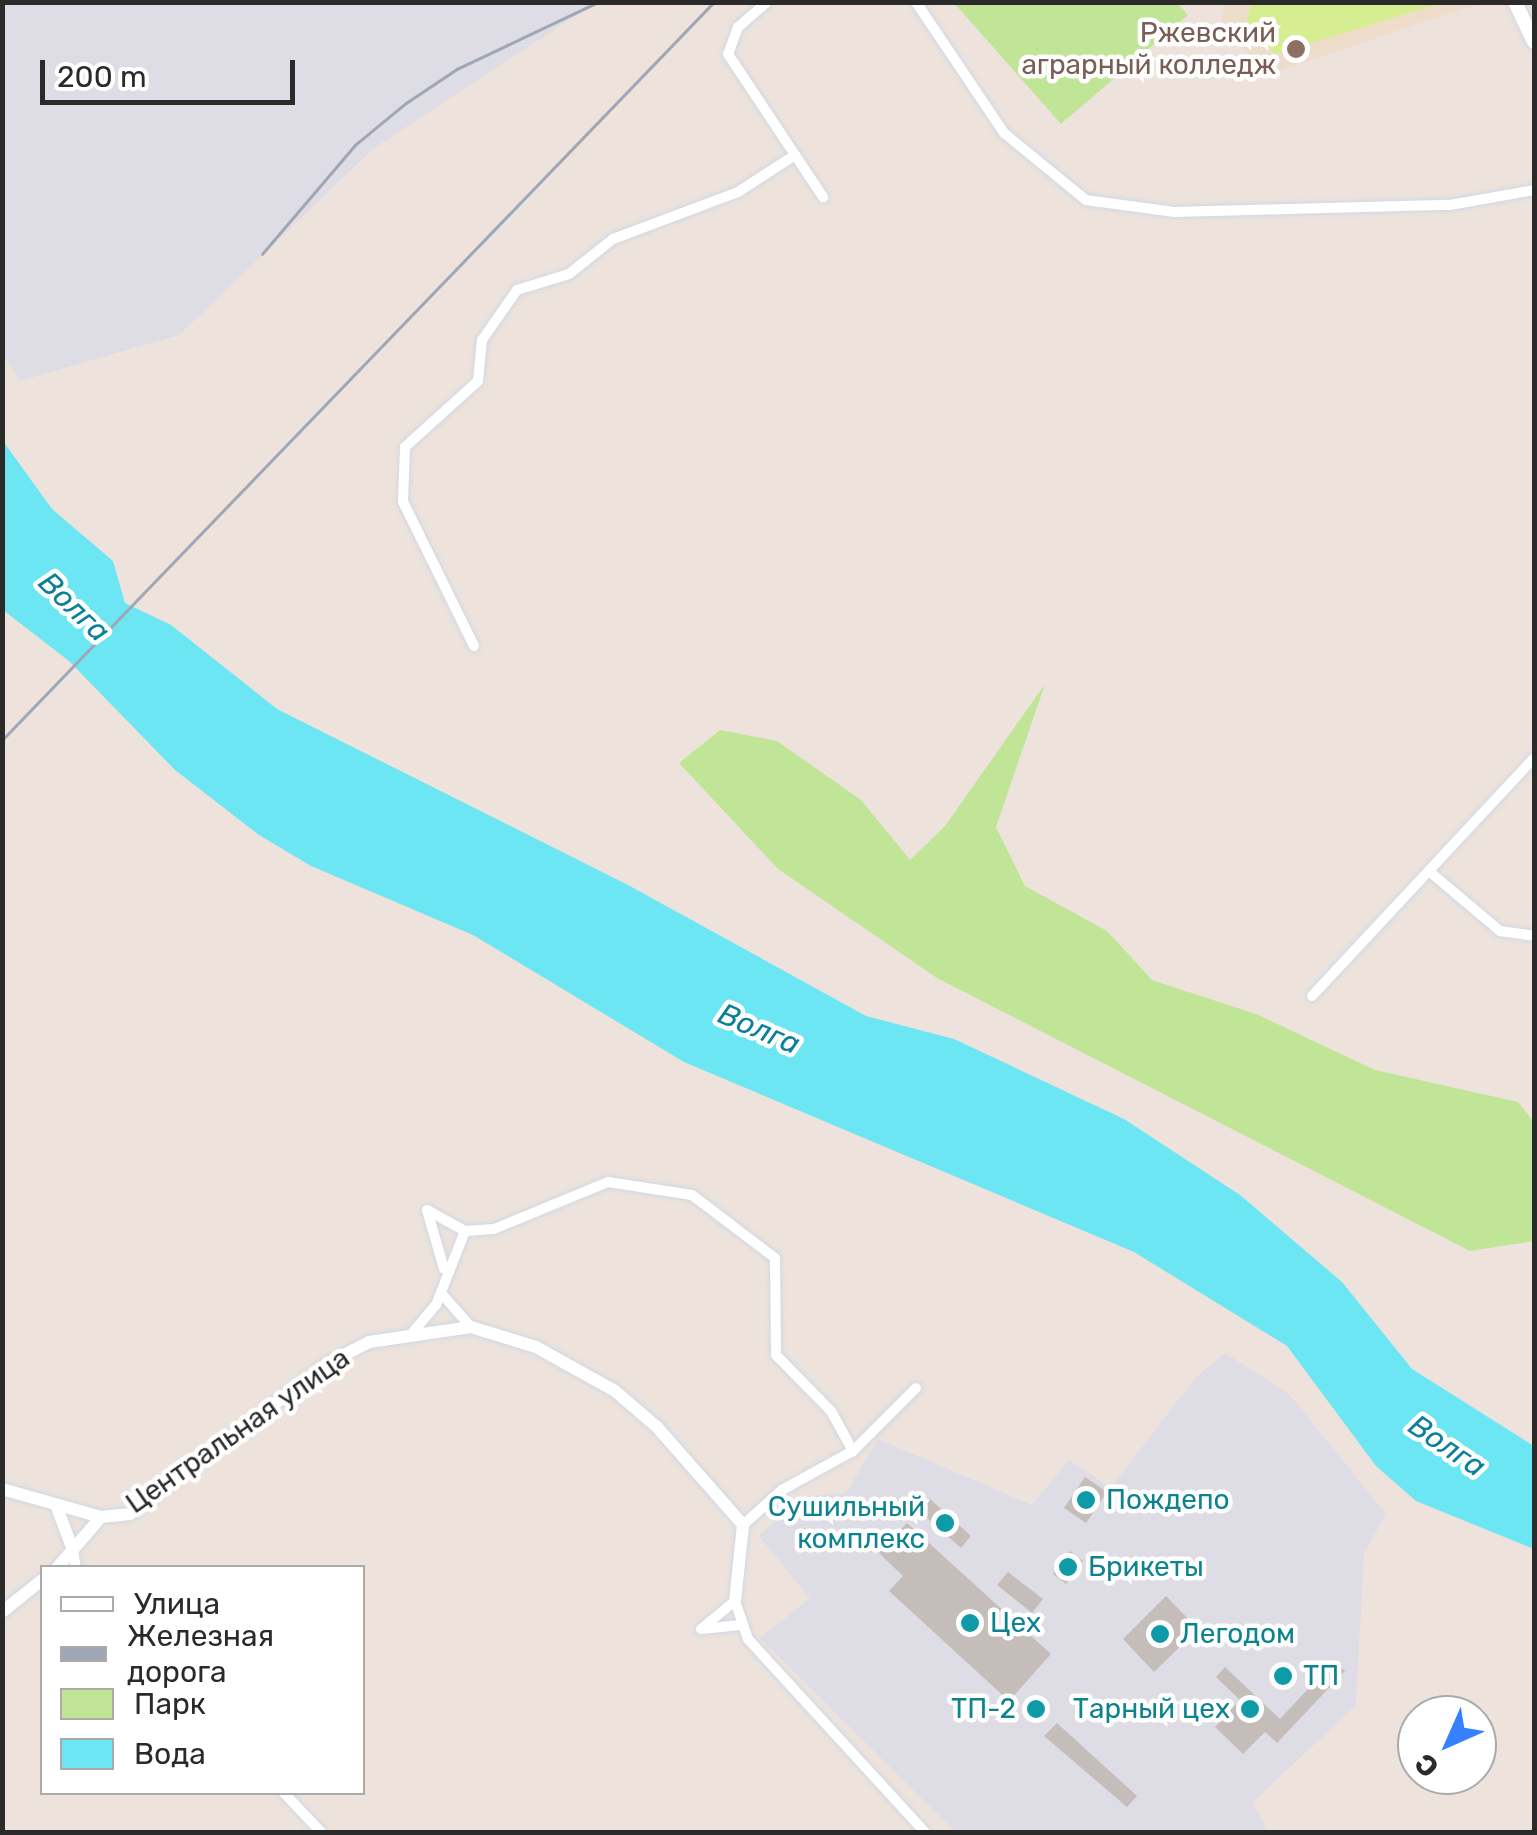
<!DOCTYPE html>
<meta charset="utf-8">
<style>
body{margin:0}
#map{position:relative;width:1537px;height:1835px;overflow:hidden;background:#ede3dc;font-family:Rubik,sans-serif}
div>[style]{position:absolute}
.industrial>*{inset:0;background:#dedde5}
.education>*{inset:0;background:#efddcb}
.green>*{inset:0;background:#c0e597}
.pitch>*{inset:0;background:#d6ed92}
.water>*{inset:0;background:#6ce6f2}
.building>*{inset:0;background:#c5bdb9}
.roads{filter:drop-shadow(0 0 2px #d1d8e4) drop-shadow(0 0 2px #d1d8e4)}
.minor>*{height:10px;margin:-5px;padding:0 5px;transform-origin:5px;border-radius:5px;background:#fff}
.tertiary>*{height:12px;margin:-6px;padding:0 6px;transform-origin:6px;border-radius:6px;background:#fff}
.secondary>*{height:14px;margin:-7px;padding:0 7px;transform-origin:7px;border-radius:7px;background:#fff}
.rail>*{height:2.5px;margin:-1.25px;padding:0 1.25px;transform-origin:1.25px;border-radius:1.25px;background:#9fa6b5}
.dots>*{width:28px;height:28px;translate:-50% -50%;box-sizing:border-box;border:5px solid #fff;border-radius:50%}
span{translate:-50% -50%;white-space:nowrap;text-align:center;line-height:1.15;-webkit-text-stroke:9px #fff;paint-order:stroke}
.education-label{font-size:28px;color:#785e54}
.right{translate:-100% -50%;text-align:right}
.street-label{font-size:28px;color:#2a2a2a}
.culture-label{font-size:28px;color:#0d838f}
.left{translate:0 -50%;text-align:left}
.water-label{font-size:30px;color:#0a8198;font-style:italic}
.frame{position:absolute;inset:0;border:5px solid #2a2a2a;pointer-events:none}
.legend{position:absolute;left:40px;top:1565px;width:325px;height:230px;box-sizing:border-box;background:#fff;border:2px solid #aaa;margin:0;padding:12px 18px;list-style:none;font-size:30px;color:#2a2a2a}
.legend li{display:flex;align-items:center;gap:20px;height:50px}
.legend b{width:50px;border:2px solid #aaa}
.north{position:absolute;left:1397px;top:1695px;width:100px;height:100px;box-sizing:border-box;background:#fff;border:2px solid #aaa;border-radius:50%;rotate:225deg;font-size:28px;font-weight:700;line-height:40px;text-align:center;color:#2a2a2a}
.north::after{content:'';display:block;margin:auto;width:35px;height:45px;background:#3780ff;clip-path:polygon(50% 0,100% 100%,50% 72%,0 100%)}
.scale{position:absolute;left:40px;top:60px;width:255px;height:45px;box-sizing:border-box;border:5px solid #2a2a2a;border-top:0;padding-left:12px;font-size:30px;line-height:35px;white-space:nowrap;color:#2a2a2a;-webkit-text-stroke:8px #fff;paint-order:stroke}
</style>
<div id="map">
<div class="industrial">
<div style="clip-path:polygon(2px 3px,3px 2px,595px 3px,373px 149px,179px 335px,20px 381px,2px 354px)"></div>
<div style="clip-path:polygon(1225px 1353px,1289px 1394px,1386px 1514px,1364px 1553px,1356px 1705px,1253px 1802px,1267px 1832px,955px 1832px,760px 1638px,810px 1598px,759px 1536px,798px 1497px,846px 1493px,878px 1439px,1032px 1505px,1069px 1460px,1111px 1488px,1195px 1378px)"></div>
</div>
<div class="education">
<div style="clip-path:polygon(1484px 2px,1269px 74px,1220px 25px,1225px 3px)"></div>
</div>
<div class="green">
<div style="clip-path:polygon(954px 3px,1177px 3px,1188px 15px,1061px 124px)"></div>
<div style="clip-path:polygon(1045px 684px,996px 827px,1025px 886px,1107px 931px,1152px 980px,1256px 1014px,1375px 1070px,1518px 1102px,1534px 1122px,1534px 1241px,1470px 1251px,937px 978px,778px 869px,679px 763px,720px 730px,777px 741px,861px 800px,910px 860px,945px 826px)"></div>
</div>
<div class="pitch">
<div style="clip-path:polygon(1251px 3px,1251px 2px,1442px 3px,1276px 54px,1245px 30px)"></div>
</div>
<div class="water">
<div style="clip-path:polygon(3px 441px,52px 509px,113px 561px,125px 603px,171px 625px,277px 709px,628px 885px,866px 1016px,954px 1039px,1124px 1119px,1240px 1195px,1342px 1282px,1412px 1369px,1534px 1446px,1534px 1549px,1416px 1501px,1376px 1466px,1287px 1346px,1134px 1252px,684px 1062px,473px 935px,311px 866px,259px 835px,175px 770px,69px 661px,3px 610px)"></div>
</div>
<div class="building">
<div style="clip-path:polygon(1085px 1477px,1107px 1492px,1086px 1523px,1064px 1508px)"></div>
<div style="clip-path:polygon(929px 1498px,971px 1536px,961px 1548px,918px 1510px)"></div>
<div style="clip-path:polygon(907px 1523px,1051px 1654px,1009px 1701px,889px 1591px,903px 1576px,879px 1553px)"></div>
<div style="clip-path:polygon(1070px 1551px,1083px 1561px,1066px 1584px,1053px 1574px)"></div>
<div style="clip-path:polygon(1008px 1572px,1043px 1599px,1032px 1613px,997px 1585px)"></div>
<div style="clip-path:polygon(1166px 1596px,1198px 1629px,1154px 1672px,1123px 1639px)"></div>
<div style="clip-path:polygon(1334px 1661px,1345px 1671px,1277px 1743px,1265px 1732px,1243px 1754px,1215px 1727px,1240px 1700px,1216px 1677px,1225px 1667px,1280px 1719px)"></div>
<div style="clip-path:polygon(1057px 1723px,1137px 1796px,1127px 1807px,1044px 1736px)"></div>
</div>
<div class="roads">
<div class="minor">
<div style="left:767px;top:2px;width:38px;rotate:139deg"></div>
<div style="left:738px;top:27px;width:29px;rotate:110deg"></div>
<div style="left:728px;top:54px;width:172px;rotate:56.4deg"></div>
<div style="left:916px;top:2px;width:158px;rotate:56.1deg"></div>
<div style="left:1004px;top:133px;width:106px;rotate:39.3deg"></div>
<div style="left:1086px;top:200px;width:89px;rotate:7.8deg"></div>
<div style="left:1174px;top:212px;width:276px;rotate:-1.5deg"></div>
<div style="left:1450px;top:205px;width:85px;rotate:-10.1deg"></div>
<div style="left:474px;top:646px;width:161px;rotate:-116.2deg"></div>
<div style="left:403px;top:502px;width:55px;rotate:-87.9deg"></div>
<div style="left:405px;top:447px;width:98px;rotate:-42.1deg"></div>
<div style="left:478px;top:381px;width:41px;rotate:-84.4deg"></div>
<div style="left:482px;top:340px;width:61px;rotate:-55deg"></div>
<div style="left:517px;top:290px;width:54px;rotate:-17.1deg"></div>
<div style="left:569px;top:274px;width:56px;rotate:-38.5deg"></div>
<div style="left:613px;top:239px;width:134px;rotate:-20.6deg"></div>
<div style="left:738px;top:192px;width:68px;rotate:-33deg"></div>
<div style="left:1430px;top:872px;width:92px;rotate:40.1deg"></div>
<div style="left:1500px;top:931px;width:34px;rotate:8deg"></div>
<div style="left:1312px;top:996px;width:325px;rotate:-47deg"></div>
<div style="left:427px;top:1210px;width:61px;rotate:73.9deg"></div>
<div style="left:427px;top:1210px;width:43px;rotate:28.9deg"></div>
<div style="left:465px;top:1231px;width:29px;rotate:-4deg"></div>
<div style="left:494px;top:1229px;width:123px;rotate:-22.4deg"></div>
<div style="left:608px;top:1182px;width:85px;rotate:8.8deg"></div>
<div style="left:692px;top:1195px;width:104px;rotate:37.2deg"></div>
<div style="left:775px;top:1258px;width:97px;rotate:89.4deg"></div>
<div style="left:776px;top:1355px;width:78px;rotate:45.5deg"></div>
<div style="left:831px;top:1411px;width:46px;rotate:61.2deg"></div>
<div style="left:441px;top:1293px;width:45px;rotate:48.6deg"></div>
<div style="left:413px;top:1332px;width:35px;rotate:-50deg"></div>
<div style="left:436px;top:1305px;width:79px;rotate:-68.6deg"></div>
<div style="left:743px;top:1525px;width:52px;rotate:-41.9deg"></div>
<div style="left:782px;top:1490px;width:81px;rotate:-28.8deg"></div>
<div style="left:853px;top:1451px;width:89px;rotate:-45deg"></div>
<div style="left:73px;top:1550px;width:18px;rotate:81deg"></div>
<div style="left:701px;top:1629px;width:44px;rotate:-39.5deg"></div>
<div style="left:735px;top:1601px;width:40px;rotate:71.1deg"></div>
<div style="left:748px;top:1639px;width:262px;rotate:47.5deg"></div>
<div style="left:702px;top:1629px;width:38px;rotate:-6deg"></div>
<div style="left:283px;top:1792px;width:55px;rotate:46.5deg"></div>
</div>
<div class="tertiary">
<div style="left:2px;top:1489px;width:103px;rotate:15.8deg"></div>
<div style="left:101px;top:1517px;width:29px;rotate:-6deg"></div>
<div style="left:130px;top:1514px;width:249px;rotate:-37.3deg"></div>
<div style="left:328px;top:1363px;width:46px;rotate:-27.1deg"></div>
<div style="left:369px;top:1342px;width:103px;rotate:-8.4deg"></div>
<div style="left:471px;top:1327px;width:68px;rotate:17.1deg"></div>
<div style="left:536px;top:1347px;width:90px;rotate:29.1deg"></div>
<div style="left:615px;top:1391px;width:55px;rotate:40.6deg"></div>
<div style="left:657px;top:1427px;width:130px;rotate:48.7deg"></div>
<div style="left:743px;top:1525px;width:76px;rotate:96deg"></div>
<div style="left:56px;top:1505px;width:48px;rotate:69.3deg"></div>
<div style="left:57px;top:1568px;width:67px;rotate:-49.2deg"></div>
<div style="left:2px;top:1612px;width:51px;rotate:-38.7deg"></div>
</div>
<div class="secondary">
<div style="left:1515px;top:2px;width:44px;rotate:64.6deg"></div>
</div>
</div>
<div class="rail">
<div style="left:262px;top:254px;width:143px;rotate:-49.5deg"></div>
<div style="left:355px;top:145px;width:66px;rotate:-39.5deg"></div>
<div style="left:406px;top:103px;width:61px;rotate:-33.7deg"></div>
<div style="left:457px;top:69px;width:156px;rotate:-25.4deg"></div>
<div style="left:2px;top:740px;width:1025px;rotate:-46.03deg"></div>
</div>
<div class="dots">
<div style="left:1296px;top:49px;background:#8d6e63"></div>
<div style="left:1086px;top:1500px;background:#0f9aa8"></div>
<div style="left:945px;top:1523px;background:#0f9aa8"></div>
<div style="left:1068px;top:1567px;background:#0f9aa8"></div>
<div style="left:970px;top:1623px;background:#0f9aa8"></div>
<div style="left:1160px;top:1634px;background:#0f9aa8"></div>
<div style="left:1283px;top:1676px;background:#0f9aa8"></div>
<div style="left:1036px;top:1709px;background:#0f9aa8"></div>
<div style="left:1250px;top:1709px;background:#0f9aa8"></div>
</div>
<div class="education-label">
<span class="right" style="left:1276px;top:49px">Ржевский<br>аграрный колледж</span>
</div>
<div class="street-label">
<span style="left:238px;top:1431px;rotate:-35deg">Центральная улица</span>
</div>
<div class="culture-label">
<span class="left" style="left:1106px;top:1500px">Пождепо</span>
<span class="right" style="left:925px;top:1523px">Сушильный<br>комплекс</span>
<span class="left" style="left:1088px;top:1567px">Брикеты</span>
<span class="left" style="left:990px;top:1623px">Цех</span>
<span class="left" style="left:1180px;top:1634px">Легодом</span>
<span class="left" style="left:1303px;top:1676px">ТП</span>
<span class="right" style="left:1016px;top:1709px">ТП-2</span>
<span class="right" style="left:1230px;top:1709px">Тарный цех</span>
</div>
<div class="water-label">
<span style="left:74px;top:607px;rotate:44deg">Волга</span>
<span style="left:759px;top:1029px;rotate:23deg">Волга</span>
<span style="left:1447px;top:1446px;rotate:34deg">Волга</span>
</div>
<div class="frame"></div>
<ul class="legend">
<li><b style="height:12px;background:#fff"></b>Улица</li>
<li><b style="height:12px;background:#9fa6b5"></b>Железная дорога</li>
<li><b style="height:28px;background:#c0e597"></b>Парк</li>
<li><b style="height:28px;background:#6ce6f2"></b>Вода</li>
</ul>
<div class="north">С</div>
<div class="scale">200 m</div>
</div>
